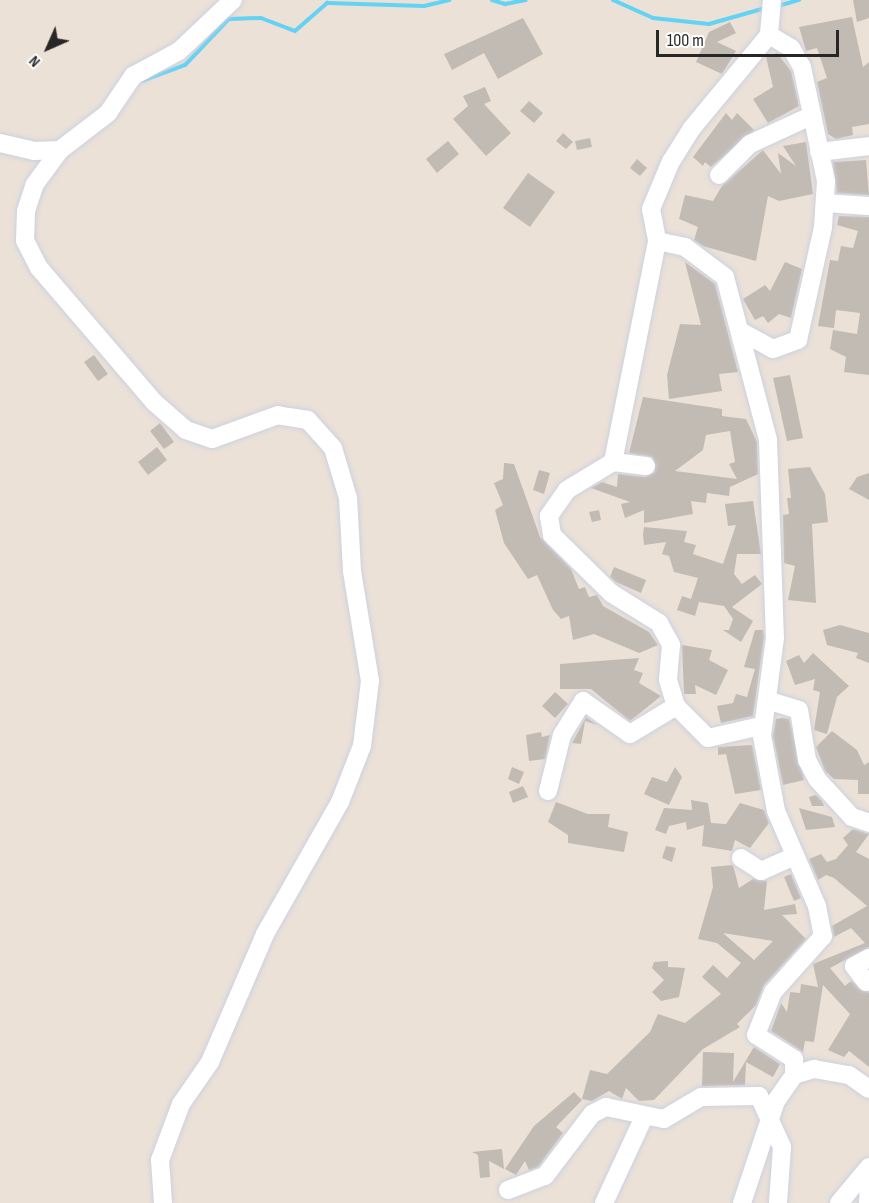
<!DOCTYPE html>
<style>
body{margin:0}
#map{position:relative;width:869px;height:1203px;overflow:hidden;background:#ebe1d7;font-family:"Sofia Sans Condensed",sans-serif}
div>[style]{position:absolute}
.stream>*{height:4px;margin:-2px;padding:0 2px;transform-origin:2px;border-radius:2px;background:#63d2f4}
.building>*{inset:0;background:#c2bbb4}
.roads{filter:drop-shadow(0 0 2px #ccd1e1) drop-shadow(0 0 2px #ccd1e1)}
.minor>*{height:18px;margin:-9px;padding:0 9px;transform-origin:9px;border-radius:9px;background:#fff}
span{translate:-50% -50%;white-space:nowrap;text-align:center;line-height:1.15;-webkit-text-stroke:6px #fff;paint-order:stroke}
.north{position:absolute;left:18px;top:18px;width:60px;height:60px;-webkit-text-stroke:4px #fff;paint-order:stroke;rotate:225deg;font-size:16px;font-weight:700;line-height:24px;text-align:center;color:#272727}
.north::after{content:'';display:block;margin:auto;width:21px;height:27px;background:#272727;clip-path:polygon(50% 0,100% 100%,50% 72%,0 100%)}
.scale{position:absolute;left:656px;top:30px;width:183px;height:27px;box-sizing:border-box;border:3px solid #272727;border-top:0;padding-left:8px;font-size:18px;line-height:21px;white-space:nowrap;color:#272727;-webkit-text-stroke:4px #fff;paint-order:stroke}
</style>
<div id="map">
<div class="stream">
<div style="left:492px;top:0;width:14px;rotate:17deg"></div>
<div style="left:505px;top:4px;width:21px;rotate:-11deg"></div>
<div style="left:613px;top:0;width:44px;rotate:24.2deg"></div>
<div style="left:653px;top:18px;width:56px;rotate:6.1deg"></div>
<div style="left:709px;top:24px;width:58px;rotate:-15.9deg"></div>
<div style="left:778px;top:6px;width:22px;rotate:-16deg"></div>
<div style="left:142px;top:81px;width:46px;rotate:-20.4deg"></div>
<div style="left:185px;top:65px;width:64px;rotate:-46.3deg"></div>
<div style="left:229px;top:19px;width:32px;rotate:-2deg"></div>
<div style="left:261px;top:18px;width:36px;rotate:21deg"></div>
<div style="left:295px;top:31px;width:43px;rotate:-41.2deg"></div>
<div style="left:327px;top:3px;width:97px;rotate:1.8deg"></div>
<div style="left:424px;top:6px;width:26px;rotate:-13deg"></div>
</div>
<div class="building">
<div style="clip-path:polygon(853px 0,869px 0,869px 18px,857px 22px)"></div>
<div style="clip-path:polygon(852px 17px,863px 67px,869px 62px,869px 124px,852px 127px,853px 135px,836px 139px,828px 134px,817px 82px,827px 78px,817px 48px,806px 51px,799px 27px)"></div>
<div style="clip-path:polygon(523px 18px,543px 54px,498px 79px,484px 53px,452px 70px,444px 54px)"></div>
<div style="clip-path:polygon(730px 22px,736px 33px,717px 42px,736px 51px,722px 74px,696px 62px,709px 32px)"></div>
<div style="clip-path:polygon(777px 53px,791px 71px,799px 106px,768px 123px,753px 99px,773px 87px,766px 57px)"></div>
<div style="clip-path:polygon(485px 87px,491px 101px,484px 104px,511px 133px,486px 156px,453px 119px,468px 106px,463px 96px)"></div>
<div style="clip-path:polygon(529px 101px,543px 113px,534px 123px,520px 111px)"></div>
<div style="clip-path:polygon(726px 113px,732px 120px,737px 113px,754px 130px,711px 167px,705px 162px,703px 166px,693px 157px)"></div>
<div style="clip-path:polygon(563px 133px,573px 142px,566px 149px,556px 141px)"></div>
<div style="clip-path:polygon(590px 138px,592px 147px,577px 150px,575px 141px)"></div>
<div style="clip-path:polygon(448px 141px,459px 154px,437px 173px,426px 159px)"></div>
<div style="clip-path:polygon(806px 142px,813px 194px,779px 201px,768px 196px,756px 261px,703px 246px,694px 240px,698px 227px,679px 219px,685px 195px,713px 201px,722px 186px,763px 150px,781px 174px,778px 153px,796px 166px,783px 146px)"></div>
<div style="clip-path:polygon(637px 159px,647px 168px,640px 176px,630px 168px)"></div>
<div style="clip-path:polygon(866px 160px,869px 195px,837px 193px,833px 162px)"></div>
<div style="clip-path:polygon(528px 173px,555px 192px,530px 227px,503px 208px)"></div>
<div style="clip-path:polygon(839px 216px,869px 217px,869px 375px,844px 372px,846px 357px,830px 349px,833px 330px,857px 334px,860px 313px,836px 310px,834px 328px,818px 326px,830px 260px,838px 261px,841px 246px,853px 248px,858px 231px,837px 225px)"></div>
<div style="clip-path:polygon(685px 262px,715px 284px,738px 372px,719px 374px,722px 391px,669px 399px,667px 375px,680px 324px,701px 325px)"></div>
<div style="clip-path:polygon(785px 262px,802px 269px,791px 318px,779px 314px,768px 323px,763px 316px,755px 320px,743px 299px,765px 285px,770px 291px)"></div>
<div style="clip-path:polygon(94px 355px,108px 374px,98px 381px,84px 362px)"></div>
<div style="clip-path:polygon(790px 375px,803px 438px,787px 441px,773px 378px)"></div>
<div style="clip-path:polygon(evenodd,643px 397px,722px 409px,722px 416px,746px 419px,757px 442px,758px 474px,730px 487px,729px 496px,707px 493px,706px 503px,691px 501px,693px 514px,644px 523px,644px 510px,625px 518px,621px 504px,630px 502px,591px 488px,602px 482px,617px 487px,618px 474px,645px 477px,655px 472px,653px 457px,629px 453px,643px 397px,730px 431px,735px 462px,729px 464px,737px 479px,675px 471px,703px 450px,706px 435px,730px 431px)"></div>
<div style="clip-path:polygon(160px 423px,174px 442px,164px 449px,150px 431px)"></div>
<div style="clip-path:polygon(157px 447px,167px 460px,148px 475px,138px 462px)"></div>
<div style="clip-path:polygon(504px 463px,514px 464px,540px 537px,571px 569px,579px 589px,585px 587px,589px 597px,597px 595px,603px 606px,649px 632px,658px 645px,639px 653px,594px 634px,573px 640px,569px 616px,561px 619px,553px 610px,537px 575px,528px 579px,504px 543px,495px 510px,503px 505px,494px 483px,503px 479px)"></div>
<div style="clip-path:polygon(810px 467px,825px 494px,828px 522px,812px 524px,816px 603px,788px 600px,795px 566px,784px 563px,783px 515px,789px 514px,787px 498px,791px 498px,788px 469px)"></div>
<div style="clip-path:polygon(539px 470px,550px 473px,544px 494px,533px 490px)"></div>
<div style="clip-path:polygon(869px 473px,869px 500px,849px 489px,857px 477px)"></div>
<div style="clip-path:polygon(753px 501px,761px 554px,737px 554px,734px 574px,742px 584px,755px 575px,762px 584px,732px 607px,753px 621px,741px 642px,723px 630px,729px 630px,733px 619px,724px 606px,699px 602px,695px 616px,677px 610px,682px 596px,691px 599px,698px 578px,674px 572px,669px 556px,662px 554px,666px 542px,644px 545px,643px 534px,644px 527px,687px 531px,684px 542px,696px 545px,693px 554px,723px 564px,736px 525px,728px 526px,725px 504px)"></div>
<div style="clip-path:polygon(599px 510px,601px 520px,592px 522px,589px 512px)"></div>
<div style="clip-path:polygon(614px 567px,646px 580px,641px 593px,616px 582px,610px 577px)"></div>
<div style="clip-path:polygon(840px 625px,869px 633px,869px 663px,856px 658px,858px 653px,827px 645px,823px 630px)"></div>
<div style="clip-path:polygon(755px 630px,763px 630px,764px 637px,753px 716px,721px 723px,717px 706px,733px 703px,736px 694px,747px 697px,755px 669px,744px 667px)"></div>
<div style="clip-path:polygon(682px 645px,712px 650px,709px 660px,728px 670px,716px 695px,695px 685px,696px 694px,684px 694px)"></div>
<div style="clip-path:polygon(813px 653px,849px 686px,837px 697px,827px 734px,814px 730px,820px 692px,813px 690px,815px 679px,795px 685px,786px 661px,799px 655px,804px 663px)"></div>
<div style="clip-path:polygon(639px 658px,634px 670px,643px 673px,639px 683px,661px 696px,630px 721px,591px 689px,560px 689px,560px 664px)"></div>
<div style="clip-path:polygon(555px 692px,568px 704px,555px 718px,542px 706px)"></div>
<div style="clip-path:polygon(586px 717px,597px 725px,585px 721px,581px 744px,572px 743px)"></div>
<div style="clip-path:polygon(782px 718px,789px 719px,804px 780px,783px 785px,773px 736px,776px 719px)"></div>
<div style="clip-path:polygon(832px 731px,857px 750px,864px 765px,869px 762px,869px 794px,858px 794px,858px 780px,834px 779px,825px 771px,816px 747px)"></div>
<div style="clip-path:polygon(541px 732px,542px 737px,550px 735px,545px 759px,529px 761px,526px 735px)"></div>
<div style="clip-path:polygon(752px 745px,761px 790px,735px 794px,726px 754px,718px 755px,718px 747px)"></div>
<div style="clip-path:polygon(512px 767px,524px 772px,519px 784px,508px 779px)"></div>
<div style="clip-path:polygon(675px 767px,682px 777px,669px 805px,644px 794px,652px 777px,667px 782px)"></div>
<div style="clip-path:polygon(523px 786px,528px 797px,513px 803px,509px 792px)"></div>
<div style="clip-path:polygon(816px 795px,822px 801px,824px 806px,812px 806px,809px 797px)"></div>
<div style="clip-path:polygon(691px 800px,708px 803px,711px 823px,726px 824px,740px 803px,764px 810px,769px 823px,750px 848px,735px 840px,732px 851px,702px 846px,704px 825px,687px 830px,686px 822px,669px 826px,666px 834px,655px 830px,664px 808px,692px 810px)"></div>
<div style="clip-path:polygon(556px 802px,588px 814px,610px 814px,608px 827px,628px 832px,624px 852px,568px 843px,568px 835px,548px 822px)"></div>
<div style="clip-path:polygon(799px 808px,832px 817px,835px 827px,806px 830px)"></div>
<div style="clip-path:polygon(853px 829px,869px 834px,856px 852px,869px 859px,869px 947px,830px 968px,845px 986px,851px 981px,869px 993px,869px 1067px,849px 1051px,844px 1057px,828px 1050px,850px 1014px,823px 985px,814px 1042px,805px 1041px,803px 1052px,771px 1031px,781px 1003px,787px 1012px,790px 992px,800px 993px,801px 984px,818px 987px,813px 964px,865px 943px,851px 928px,834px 937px,832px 926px,867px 906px,834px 878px,826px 875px,818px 880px,809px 859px,821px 854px,827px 862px,836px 859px,848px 845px,843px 838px)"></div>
<div style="clip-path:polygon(666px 846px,676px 848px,672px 862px,662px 858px)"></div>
<div style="clip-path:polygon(evenodd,733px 865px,739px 888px,753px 879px,767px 881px,764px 910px,795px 904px,797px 914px,782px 915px,806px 939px,764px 985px,756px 1005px,737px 1024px,740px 1027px,703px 1049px,654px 1100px,639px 1101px,626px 1088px,622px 1099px,609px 1091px,592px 1101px,582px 1099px,590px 1070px,607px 1074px,650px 1032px,658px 1014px,685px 1023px,721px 994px,702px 977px,713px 965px,727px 978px,741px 963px,717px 943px,698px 939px,713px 887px,711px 867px,733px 865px,723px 933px,773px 941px,754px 960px,723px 933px)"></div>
<div style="clip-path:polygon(791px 874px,801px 898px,794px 901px,784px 877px)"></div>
<div style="clip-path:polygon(668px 961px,668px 967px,685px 968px,679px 997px,661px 1001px,652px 992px,664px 980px,652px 968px,654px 962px)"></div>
<div style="clip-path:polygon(754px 1047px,780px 1064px,773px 1077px,746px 1062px,745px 1085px,702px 1086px,703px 1052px,734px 1053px,733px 1082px)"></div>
<div style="clip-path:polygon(574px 1092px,582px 1100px,556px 1127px,563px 1133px,538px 1167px,529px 1170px,525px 1161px,516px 1175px,505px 1169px,534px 1126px)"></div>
<div style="clip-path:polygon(502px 1149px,504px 1169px,489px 1161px,490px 1177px,480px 1178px,478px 1155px,472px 1152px)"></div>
</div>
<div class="roads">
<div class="minor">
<div style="left:772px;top:0;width:35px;rotate:95deg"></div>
<div style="left:769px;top:35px;width:121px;rotate:129.6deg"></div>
<div style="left:692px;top:128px;width:39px;rotate:122deg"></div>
<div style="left:671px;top:161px;width:52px;rotate:112.6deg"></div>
<div style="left:651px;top:209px;width:33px;rotate:79deg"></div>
<div style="left:657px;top:241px;width:29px;rotate:12deg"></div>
<div style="left:685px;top:247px;width:50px;rotate:36.9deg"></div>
<div style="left:725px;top:277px;width:169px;rotate:75.2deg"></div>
<div style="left:768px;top:440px;width:198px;rotate:88deg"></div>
<div style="left:775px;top:638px;width:99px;rotate:97.6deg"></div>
<div style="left:762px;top:736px;width:76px;rotate:79.4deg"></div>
<div style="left:776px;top:811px;width:103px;rotate:66.7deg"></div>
<div style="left:817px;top:906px;width:31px;rotate:79deg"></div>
<div style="left:823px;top:936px;width:75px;rotate:131.8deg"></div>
<div style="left:773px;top:992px;width:46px;rotate:111.6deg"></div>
<div style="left:756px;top:1035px;width:45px;rotate:32.3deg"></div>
<div style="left:794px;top:1059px;width:16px;rotate:90deg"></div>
<div style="left:0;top:143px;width:35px;rotate:13deg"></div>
<div style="left:34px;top:151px;width:26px;rotate:-2deg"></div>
<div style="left:819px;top:152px;width:50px;rotate:-6.8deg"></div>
<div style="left:719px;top:175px;width:44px;rotate:-45deg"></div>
<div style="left:750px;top:144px;width:67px;rotate:-24.7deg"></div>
<div style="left:825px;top:203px;width:44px;rotate:3.9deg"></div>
<div style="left:742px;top:332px;width:35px;rotate:29deg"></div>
<div style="left:773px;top:349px;width:27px;rotate:-20deg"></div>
<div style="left:798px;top:340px;width:116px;rotate:-77.5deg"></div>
<div style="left:823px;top:227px;width:46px;rotate:-86.3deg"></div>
<div style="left:826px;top:181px;width:116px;rotate:-101.9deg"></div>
<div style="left:802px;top:67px;width:22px;rotate:-120deg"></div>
<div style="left:791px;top:48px;width:26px;rotate:-149deg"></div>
<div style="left:613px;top:462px;width:54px;rotate:148.7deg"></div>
<div style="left:567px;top:490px;width:32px;rotate:125deg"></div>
<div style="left:549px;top:516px;width:19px;rotate:81deg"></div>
<div style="left:552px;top:535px;width:83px;rotate:44.5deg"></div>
<div style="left:611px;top:593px;width:57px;rotate:32deg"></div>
<div style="left:659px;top:623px;width:25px;rotate:61deg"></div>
<div style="left:671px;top:645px;width:35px;rotate:95deg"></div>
<div style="left:668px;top:680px;width:27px;rotate:73deg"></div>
<div style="left:646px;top:466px;width:33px;rotate:-173deg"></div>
<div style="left:613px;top:462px;width:225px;rotate:-78.7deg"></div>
<div style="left:770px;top:701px;width:30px;rotate:17deg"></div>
<div style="left:799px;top:710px;width:51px;rotate:80.9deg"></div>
<div style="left:807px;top:760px;width:21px;rotate:62deg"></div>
<div style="left:817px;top:779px;width:52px;rotate:47.4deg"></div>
<div style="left:852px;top:817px;width:18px;rotate:19deg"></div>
<div style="left:548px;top:791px;width:58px;rotate:-76deg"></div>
<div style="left:562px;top:735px;width:40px;rotate:-58deg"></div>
<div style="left:583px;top:701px;width:57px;rotate:35.1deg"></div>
<div style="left:630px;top:734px;width:54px;rotate:-31.3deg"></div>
<div style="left:676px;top:706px;width:45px;rotate:45deg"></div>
<div style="left:708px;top:738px;width:54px;rotate:-12.8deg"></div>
<div style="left:741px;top:858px;width:24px;rotate:33deg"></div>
<div style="left:761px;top:871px;width:36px;rotate:-24deg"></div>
<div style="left:866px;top:982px;width:20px;rotate:-127deg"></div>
<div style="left:854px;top:966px;width:17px;rotate:-28deg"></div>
<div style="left:508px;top:1190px;width:40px;rotate:-21deg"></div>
<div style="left:545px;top:1176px;width:78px;rotate:-52.8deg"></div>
<div style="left:592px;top:1114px;width:16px;rotate:-27deg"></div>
<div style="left:606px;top:1107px;width:59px;rotate:11.7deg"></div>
<div style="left:664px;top:1119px;width:43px;rotate:-30.7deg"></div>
<div style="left:701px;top:1097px;width:58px;rotate:-1deg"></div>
<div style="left:759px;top:1096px;width:56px;rotate:65.7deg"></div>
<div style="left:782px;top:1147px;width:56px;rotate:94.1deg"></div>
<div style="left:163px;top:1203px;width:43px;rotate:-94deg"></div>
<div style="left:160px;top:1160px;width:60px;rotate:-69.4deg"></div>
<div style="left:181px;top:1104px;width:51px;rotate:-55.4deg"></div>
<div style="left:210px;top:1062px;width:139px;rotate:-66.7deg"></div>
<div style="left:265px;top:934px;width:152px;rotate:-60.4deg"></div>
<div style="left:340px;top:802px;width:60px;rotate:-68.6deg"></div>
<div style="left:362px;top:746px;width:65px;rotate:-83deg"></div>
<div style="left:370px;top:681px;width:111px;rotate:-99.3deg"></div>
<div style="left:352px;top:571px;width:73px;rotate:-93.1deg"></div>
<div style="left:348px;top:498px;width:52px;rotate:-106.7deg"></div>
<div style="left:333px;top:448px;width:38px;rotate:-132deg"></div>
<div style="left:308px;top:420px;width:30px;rotate:-171deg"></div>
<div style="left:278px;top:415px;width:70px;rotate:160deg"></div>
<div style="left:212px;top:439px;width:28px;rotate:-161deg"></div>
<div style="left:186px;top:430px;width:43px;rotate:-138.8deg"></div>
<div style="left:154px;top:402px;width:177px;rotate:-130.6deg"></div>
<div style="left:39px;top:268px;width:31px;rotate:-117deg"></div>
<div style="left:25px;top:240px;width:29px;rotate:-88deg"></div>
<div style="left:26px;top:211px;width:28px;rotate:-72deg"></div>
<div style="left:35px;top:184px;width:42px;rotate:-53.7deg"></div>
<div style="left:60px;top:150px;width:61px;rotate:-37.6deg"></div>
<div style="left:108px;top:113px;width:45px;rotate:-56deg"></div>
<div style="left:133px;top:76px;width:52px;rotate:-28.5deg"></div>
<div style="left:179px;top:51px;width:74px;rotate:-43.4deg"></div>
<div style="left:604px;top:1203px;width:93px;rotate:-65.1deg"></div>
<div style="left:742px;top:1203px;width:108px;rotate:-71.6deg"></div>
<div style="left:776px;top:1101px;width:32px;rotate:-55deg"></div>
<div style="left:794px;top:1075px;width:21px;rotate:-17deg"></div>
<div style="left:814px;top:1069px;width:36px;rotate:10deg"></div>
<div style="left:849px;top:1075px;width:24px;rotate:35deg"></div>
<div style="left:839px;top:1203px;width:47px;rotate:-50.2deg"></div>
<div style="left:868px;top:1203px;width:19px;rotate:-87deg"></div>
</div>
</div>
<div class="north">N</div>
<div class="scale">100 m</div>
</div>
